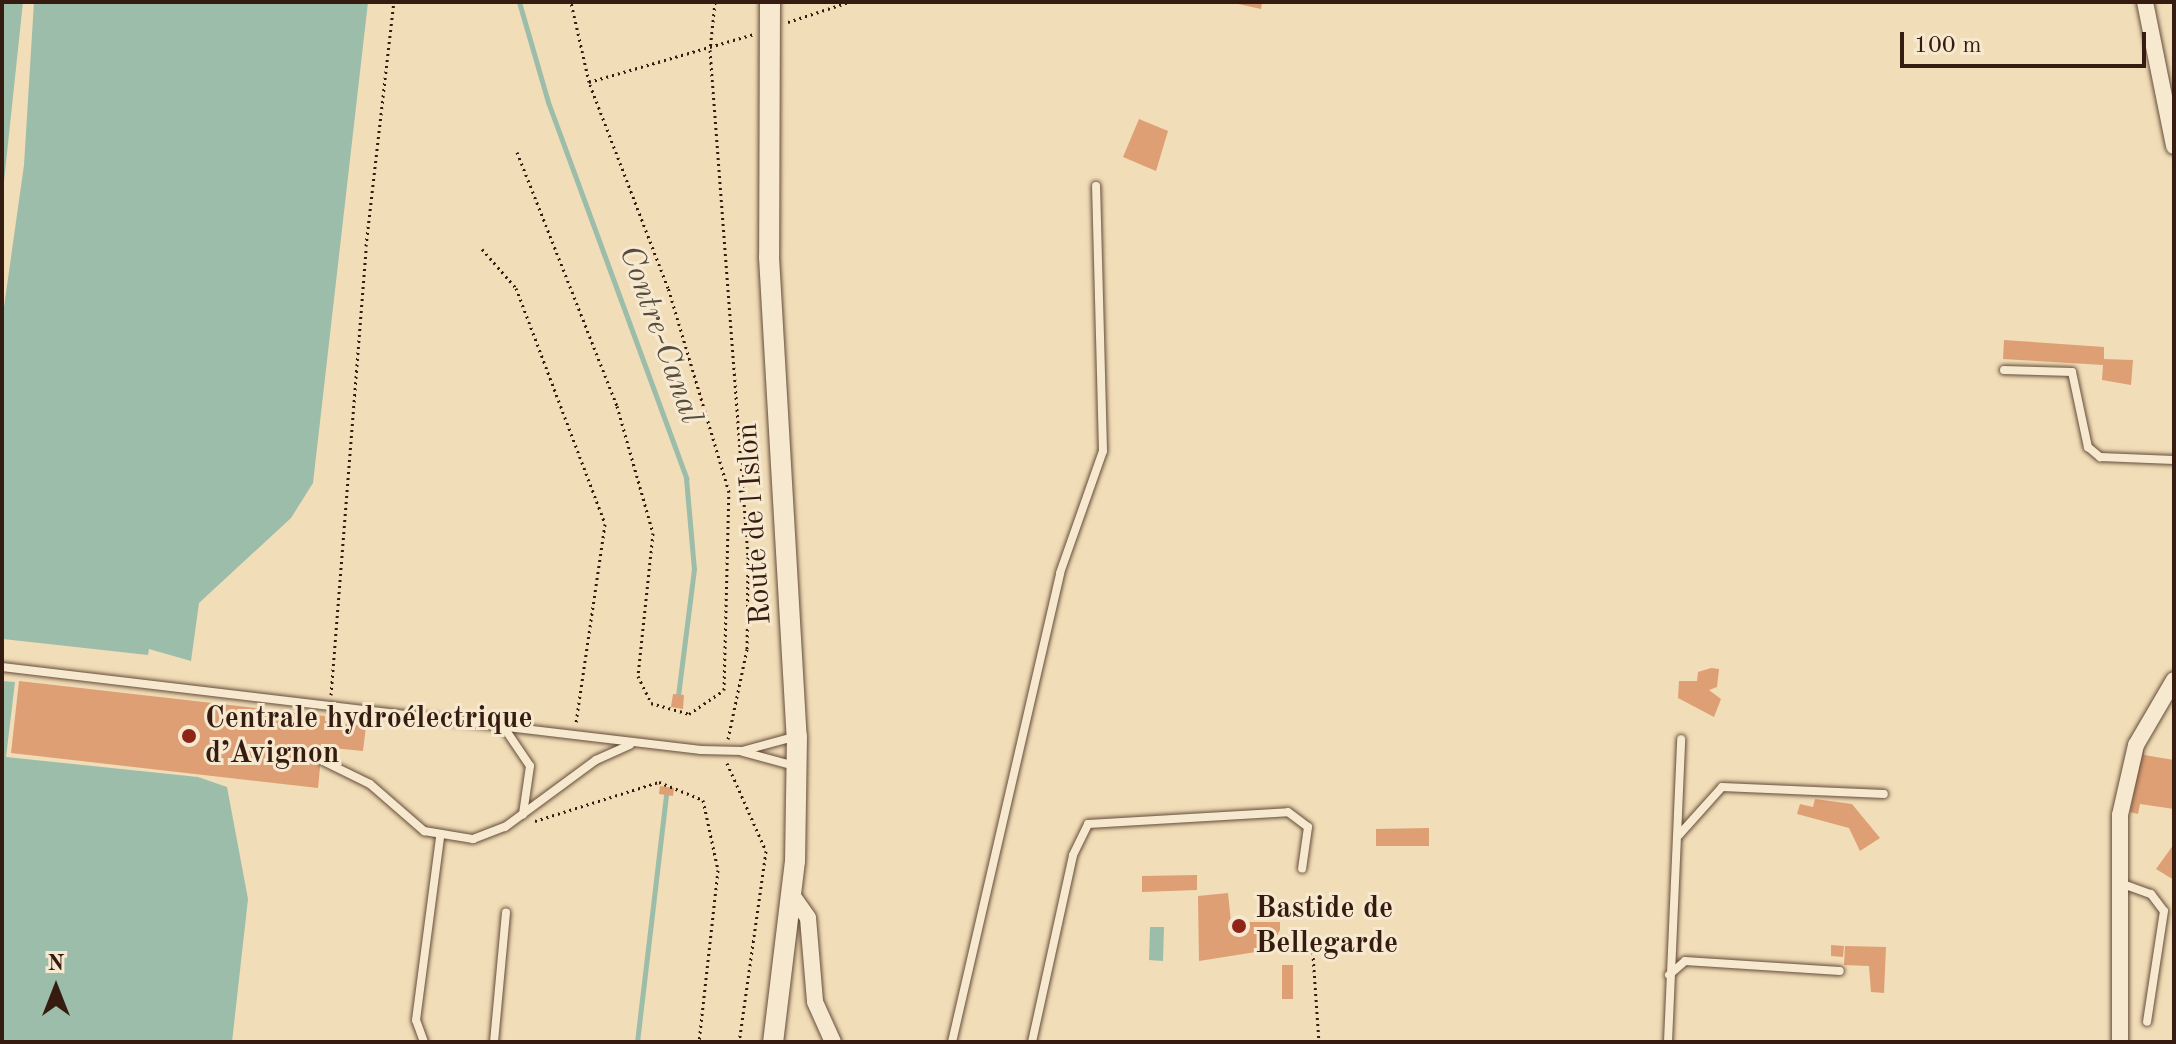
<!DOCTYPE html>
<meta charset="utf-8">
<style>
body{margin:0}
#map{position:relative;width:2176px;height:1044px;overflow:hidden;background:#f1ddb7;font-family:"Old Standard TT",serif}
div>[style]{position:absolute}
.water>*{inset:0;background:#9cbda9}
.stream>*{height:5px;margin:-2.5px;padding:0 2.5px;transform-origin:2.5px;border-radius:2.5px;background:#9cbda9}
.building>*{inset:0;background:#de9f75}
.path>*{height:3px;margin-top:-1.5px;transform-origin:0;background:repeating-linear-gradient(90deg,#361c10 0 2px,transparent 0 6px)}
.roads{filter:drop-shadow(0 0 2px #654c3a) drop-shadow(0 0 2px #654c3a)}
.service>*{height:8px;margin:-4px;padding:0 4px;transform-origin:4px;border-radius:4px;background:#f6e9d0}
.minor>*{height:16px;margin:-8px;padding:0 8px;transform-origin:8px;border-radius:8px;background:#f6e9d0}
.tertiary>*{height:20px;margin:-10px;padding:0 10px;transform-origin:10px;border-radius:10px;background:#f6e9d0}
.dots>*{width:22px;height:22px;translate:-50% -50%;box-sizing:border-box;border:4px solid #f6e9d0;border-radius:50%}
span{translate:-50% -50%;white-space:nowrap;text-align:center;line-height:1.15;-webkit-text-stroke:6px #f6e9d0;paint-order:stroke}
.street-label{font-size:30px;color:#361c10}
.poi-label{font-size:30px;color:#361c10;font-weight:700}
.left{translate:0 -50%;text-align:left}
.water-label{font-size:32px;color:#554c3e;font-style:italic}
.frame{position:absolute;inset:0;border:4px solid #361c10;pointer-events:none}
.north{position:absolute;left:16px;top:948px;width:80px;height:80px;-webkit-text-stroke:6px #f6e9d0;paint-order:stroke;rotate:0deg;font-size:22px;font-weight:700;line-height:32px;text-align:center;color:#361c10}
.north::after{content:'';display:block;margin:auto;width:28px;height:36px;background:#361c10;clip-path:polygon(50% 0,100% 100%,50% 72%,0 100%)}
.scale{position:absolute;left:1900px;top:32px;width:246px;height:36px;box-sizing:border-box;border:4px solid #361c10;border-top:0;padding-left:10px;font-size:24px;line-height:28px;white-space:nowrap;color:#361c10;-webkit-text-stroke:6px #f6e9d0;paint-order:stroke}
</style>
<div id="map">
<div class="water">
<div style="clip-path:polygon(2px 2px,23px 2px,2px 200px)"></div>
<div style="clip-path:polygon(34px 2px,368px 2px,313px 483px,291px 518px,199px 603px,191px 661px,149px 649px,148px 655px,3px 639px,2px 321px,24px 165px)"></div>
<div style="clip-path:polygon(2px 681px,15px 682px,6px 757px,198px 777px,227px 787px,248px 899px,232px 1042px,2px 1042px)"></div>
<div style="clip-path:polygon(1150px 927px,1164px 927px,1163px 961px,1149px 960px)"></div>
</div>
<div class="stream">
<div style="left:519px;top:2px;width:104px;rotate:73.8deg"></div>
<div style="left:548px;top:102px;width:401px;rotate:69.8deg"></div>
<div style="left:686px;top:478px;width:91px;rotate:85deg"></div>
<div style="left:694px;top:569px;width:127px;rotate:97.2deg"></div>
<div style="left:637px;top:1042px;width:249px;rotate:-83.3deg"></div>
</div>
<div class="building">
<div style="clip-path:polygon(1229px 2px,1262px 2px,1261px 9px)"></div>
<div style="clip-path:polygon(1139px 119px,1168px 131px,1156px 171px,1123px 157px)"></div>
<div style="clip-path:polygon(2004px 340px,2104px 347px,2104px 359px,2133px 360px,2131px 385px,2102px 380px,2103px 365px,2003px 359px)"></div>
<div style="clip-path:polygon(1711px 668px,1719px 669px,1717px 687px,1709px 690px,1721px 699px,1714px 717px,1678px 698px,1679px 681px,1697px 681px,1698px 672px)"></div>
<div style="clip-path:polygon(19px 681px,325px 716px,325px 721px,366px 726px,363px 751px,322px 747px,318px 788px,11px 753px)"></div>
<div style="clip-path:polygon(673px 694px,684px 695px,683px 709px,671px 707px)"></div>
<div style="clip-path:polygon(2144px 742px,2144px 755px,2174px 760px,2174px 809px,2140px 804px,2138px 814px,2130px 812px)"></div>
<div style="clip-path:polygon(660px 786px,674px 788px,673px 796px,659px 794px)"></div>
<div style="clip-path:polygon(1815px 799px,1852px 804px,1880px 838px,1860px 851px,1849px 828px,1797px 814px,1800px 804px,1813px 807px)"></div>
<div style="clip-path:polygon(1429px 828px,1429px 846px,1376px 846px,1376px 829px)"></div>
<div style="clip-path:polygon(2174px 844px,2174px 880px,2156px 869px)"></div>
<div style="clip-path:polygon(1197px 875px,1197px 890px,1142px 892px,1142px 876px)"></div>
<div style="clip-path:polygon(1228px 893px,1231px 922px,1280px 922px,1280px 930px,1274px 941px,1261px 941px,1262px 951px,1199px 961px,1198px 896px)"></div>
<div style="clip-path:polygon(1831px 945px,1844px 946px,1843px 957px,1831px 956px)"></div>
<div style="clip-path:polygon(1845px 946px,1886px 947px,1884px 993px,1871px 992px,1869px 966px,1844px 965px)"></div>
<div style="clip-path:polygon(1282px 965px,1293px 965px,1293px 999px,1282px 999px)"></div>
</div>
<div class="path">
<div style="left:715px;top:2px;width:48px;rotate:95.9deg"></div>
<div style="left:710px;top:50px;width:508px;rotate:85.71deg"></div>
<div style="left:748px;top:557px;width:92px;rotate:90.6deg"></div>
<div style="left:747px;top:649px;width:92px;rotate:101.9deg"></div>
<div style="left:788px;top:22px;width:64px;rotate:-18.2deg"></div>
<div style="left:589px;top:82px;width:172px;rotate:-16.2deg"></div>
<div style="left:517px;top:152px;width:273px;rotate:68.5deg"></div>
<div style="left:617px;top:406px;width:132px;rotate:74.2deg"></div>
<div style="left:653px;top:533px;width:144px;rotate:96deg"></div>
<div style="left:638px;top:676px;width:30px;rotate:64deg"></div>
<div style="left:651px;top:703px;width:40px;rotate:16deg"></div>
<div style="left:689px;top:714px;width:42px;rotate:-34.4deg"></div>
<div style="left:724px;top:690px;width:198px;rotate:-88.6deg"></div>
<div style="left:729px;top:492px;width:213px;rotate:-106.6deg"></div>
<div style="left:668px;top:288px;width:221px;rotate:-111deg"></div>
<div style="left:589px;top:82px;width:82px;rotate:-102.7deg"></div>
<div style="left:482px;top:249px;width:52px;rotate:48.9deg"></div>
<div style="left:516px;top:288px;width:252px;rotate:69.3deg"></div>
<div style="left:605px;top:524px;width:201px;rotate:98.3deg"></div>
<div style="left:331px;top:695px;width:450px;rotate:-85.5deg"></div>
<div style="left:366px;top:246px;width:246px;rotate:-83.5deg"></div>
<div style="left:727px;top:763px;width:96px;rotate:66.1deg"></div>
<div style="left:766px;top:851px;width:193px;rotate:98deg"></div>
<div style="left:535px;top:821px;width:130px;rotate:-17.5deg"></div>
<div style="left:659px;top:782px;width:48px;rotate:22.2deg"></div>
<div style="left:703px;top:800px;width:72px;rotate:77.9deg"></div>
<div style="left:718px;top:870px;width:173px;rotate:96.3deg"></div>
<div style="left:1312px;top:940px;width:102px;rotate:86.1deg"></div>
</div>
<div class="roads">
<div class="service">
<div style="left:2004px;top:370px;width:68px;rotate:1.7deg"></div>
<div style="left:2072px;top:372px;width:77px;rotate:78deg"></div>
<div style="left:2088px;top:447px;width:16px;rotate:40deg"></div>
<div style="left:2100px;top:457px;width:74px;rotate:2.3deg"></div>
<div style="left:2px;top:667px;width:704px;rotate:6.77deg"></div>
<div style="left:701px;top:750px;width:41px;rotate:1.4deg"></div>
<div style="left:742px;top:751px;width:54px;rotate:-15.1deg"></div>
<div style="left:503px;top:726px;width:48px;rotate:56deg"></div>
<div style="left:530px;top:766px;width:49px;rotate:98.3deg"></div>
<div style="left:743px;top:752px;width:54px;rotate:15.1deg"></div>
<div style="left:323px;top:761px;width:52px;rotate:26.1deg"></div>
<div style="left:370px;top:784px;width:72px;rotate:41deg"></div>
<div style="left:424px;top:831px;width:50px;rotate:9.3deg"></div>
<div style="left:473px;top:839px;width:34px;rotate:-21deg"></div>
<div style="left:505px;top:827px;width:113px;rotate:-36.4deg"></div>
<div style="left:596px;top:760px;width:37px;rotate:-24deg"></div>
<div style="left:1679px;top:835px;width:64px;rotate:-48.1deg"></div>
<div style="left:1722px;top:787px;width:162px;rotate:2.5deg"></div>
<div style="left:2120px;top:883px;width:33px;rotate:20deg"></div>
<div style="left:2151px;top:894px;width:21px;rotate:53deg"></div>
<div style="left:2164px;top:911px;width:112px;rotate:98.7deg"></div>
<div style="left:1669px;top:975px;width:21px;rotate:-41deg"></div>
<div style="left:1685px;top:961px;width:155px;rotate:3.7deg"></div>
<div style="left:424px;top:1042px;width:23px;rotate:-110deg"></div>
<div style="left:416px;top:1020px;width:185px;rotate:-82.5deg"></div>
<div style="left:494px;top:1042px;width:130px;rotate:-84.7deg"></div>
<div style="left:952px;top:1042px;width:481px;rotate:-77deg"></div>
<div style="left:1060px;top:573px;width:129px;rotate:-70.6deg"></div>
<div style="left:1103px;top:451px;width:265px;rotate:-91.5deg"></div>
<div style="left:1032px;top:1042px;width:191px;rotate:-77.6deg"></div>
<div style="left:1073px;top:855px;width:34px;rotate:-64deg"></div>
<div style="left:1088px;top:824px;width:200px;rotate:-3.4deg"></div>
<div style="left:1288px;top:812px;width:25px;rotate:37deg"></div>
<div style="left:1308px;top:827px;width:42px;rotate:98.1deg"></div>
<div style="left:1668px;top:1042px;width:303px;rotate:-87.5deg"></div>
</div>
<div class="minor">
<div style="left:2145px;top:2px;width:147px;rotate:78.6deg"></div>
<div style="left:792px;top:895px;width:28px;rotate:55deg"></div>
<div style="left:808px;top:918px;width:84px;rotate:85.2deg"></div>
<div style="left:815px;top:1002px;width:44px;rotate:65.8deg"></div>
<div style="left:2120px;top:1042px;width:227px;rotate:-90deg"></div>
<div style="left:2120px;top:815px;width:72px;rotate:-77.1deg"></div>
<div style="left:2136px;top:745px;width:75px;rotate:-59.7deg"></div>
</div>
<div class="tertiary">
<div style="left:770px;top:2px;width:255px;rotate:90.2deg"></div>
<div style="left:769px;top:257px;width:480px;rotate:86.7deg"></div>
<div style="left:797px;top:736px;width:125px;rotate:90.9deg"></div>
<div style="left:795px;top:861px;width:182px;rotate:96.9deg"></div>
</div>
</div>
<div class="dots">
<div style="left:189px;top:736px;background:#8f2418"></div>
<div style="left:1239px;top:926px;background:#8f2418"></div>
</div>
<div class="street-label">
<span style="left:755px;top:524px;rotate:-94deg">Route de l'Islon</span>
</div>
<div class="poi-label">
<span class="left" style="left:205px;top:736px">Centrale hydroélectrique<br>d’Avignon</span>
<span class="left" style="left:1255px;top:926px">Bastide de<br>Bellegarde</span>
</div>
<div class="water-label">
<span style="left:659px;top:335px;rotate:70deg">Contre-Canal</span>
</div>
<div class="frame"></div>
<div class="north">N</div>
<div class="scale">100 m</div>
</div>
